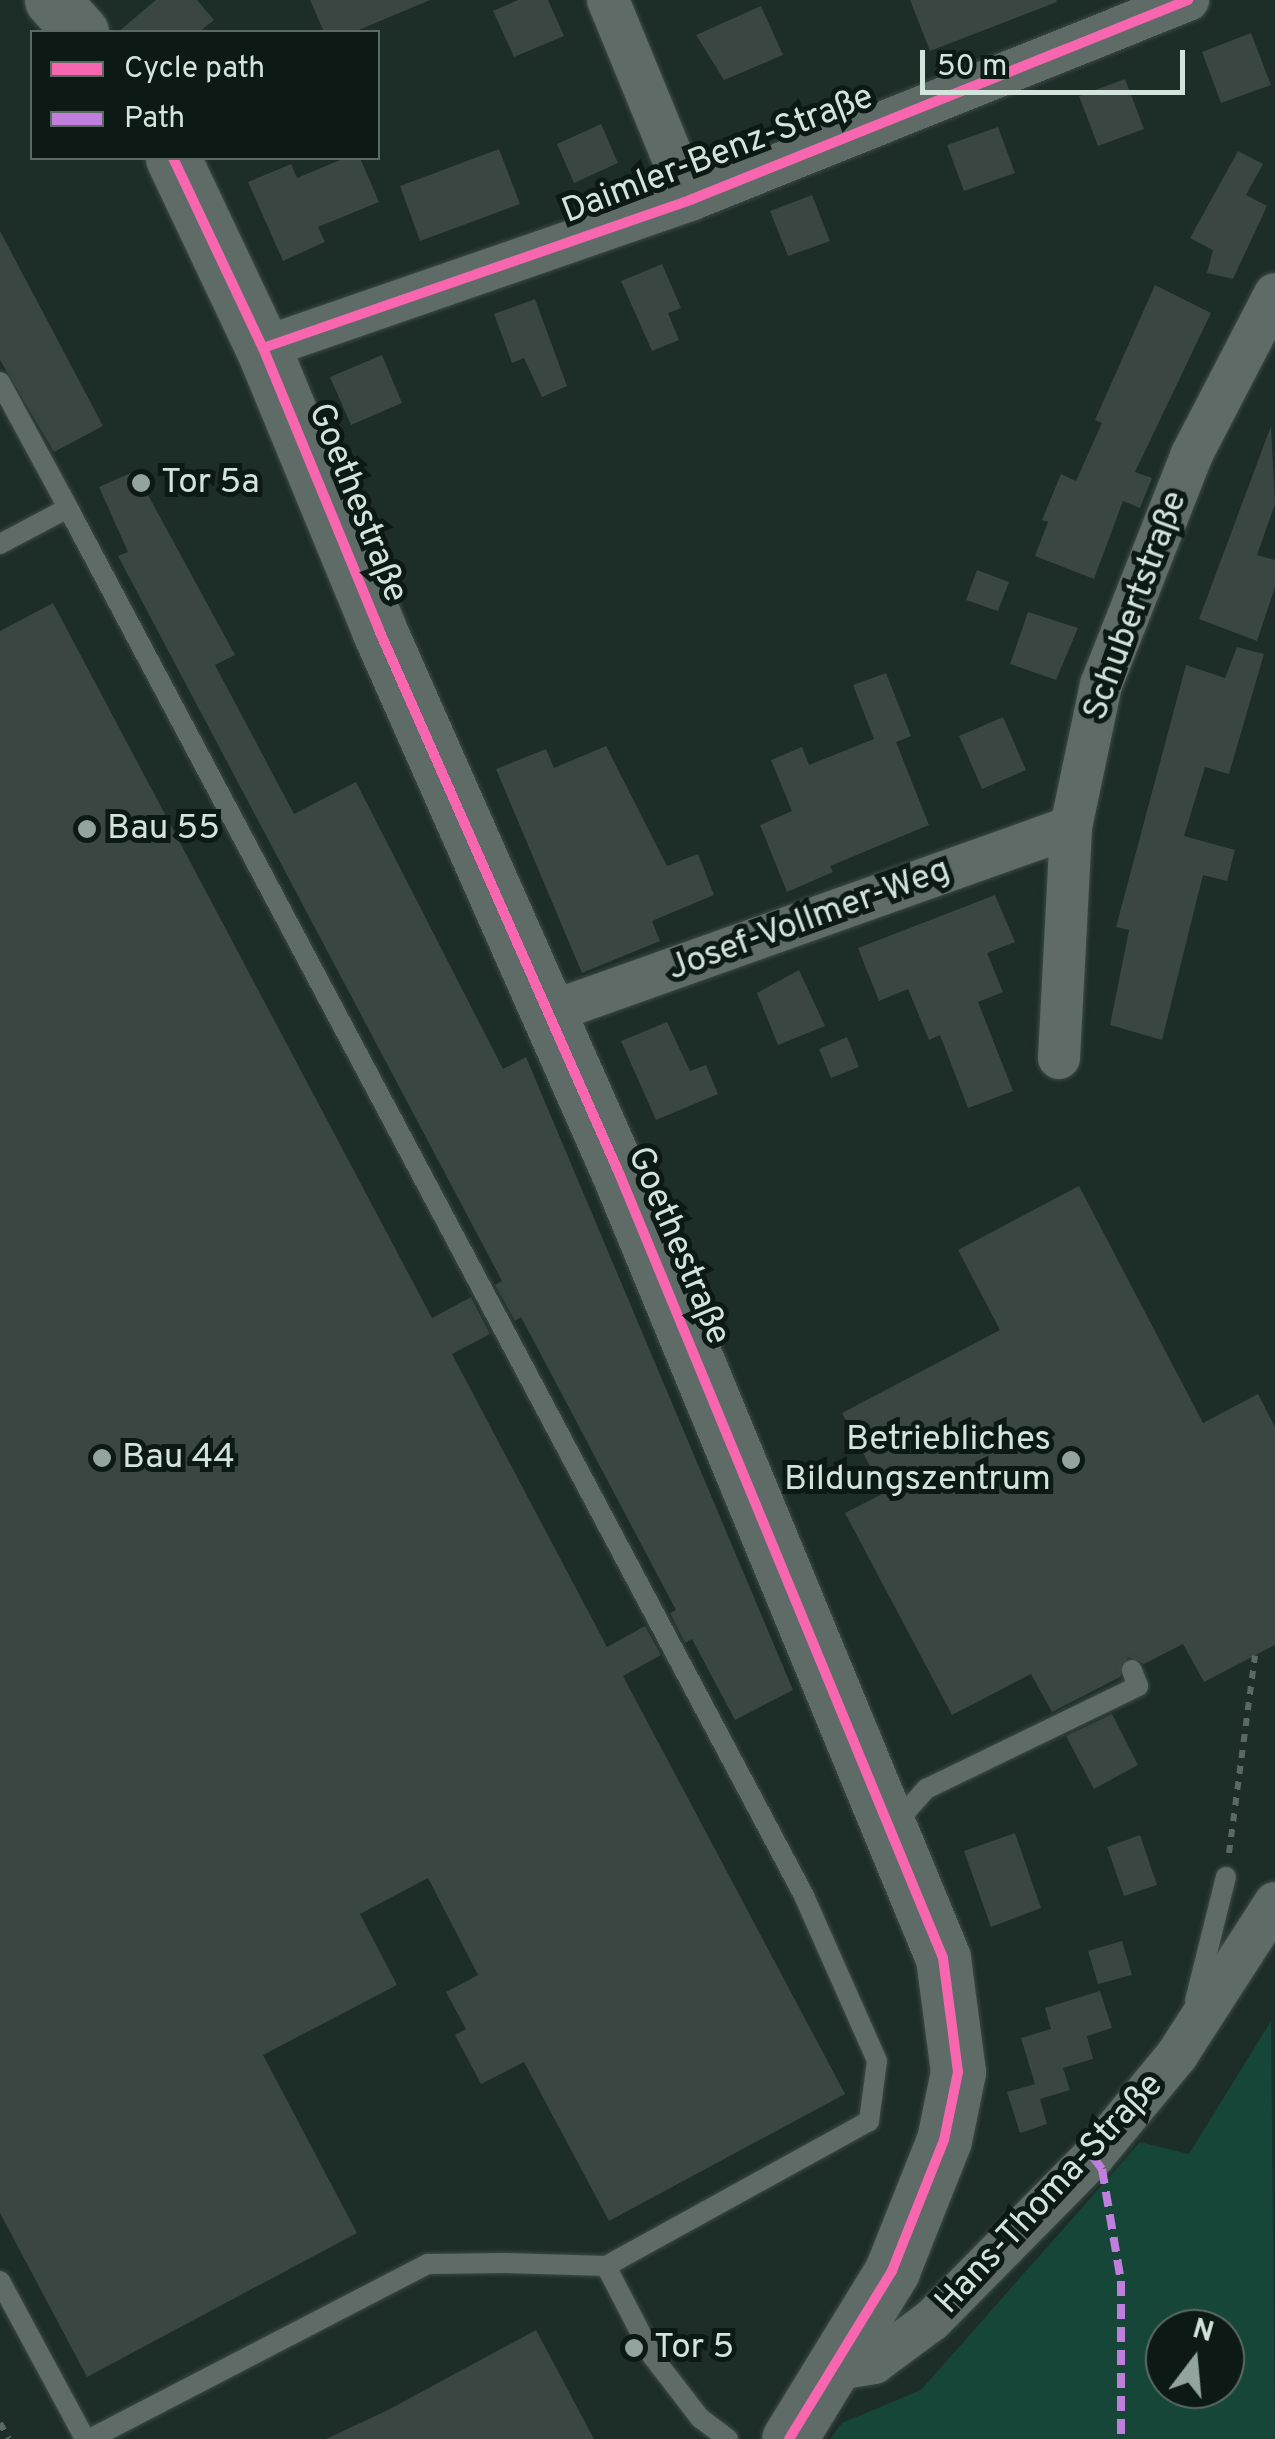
<!DOCTYPE html>
<meta charset="utf-8">
<style>
body{margin:0}
#map{position:relative;width:1275px;height:2439px;overflow:hidden;background:#1d2d28;font-family:Overpass,sans-serif}
div>[style]{position:absolute}
.green>*{inset:0;background:#164638}
.building>*{inset:0;background:#394642}
.path>*{height:6px;margin-top:-3px;transform-origin:0;background:repeating-linear-gradient(90deg,#5c6864 0 8px,transparent 0 16px)}
.roads{filter:drop-shadow(0 0 2px #3c4a46) drop-shadow(0 0 2px #3c4a46)}
.lane>*{height:20px;margin:-10px;padding:0 10px;transform-origin:10px;border-radius:10px;background:#5e6b66}
.street>*{height:42px;margin:-21px;padding:0 21px;transform-origin:21px;border-radius:21px;background:#5e6b66}
.secondary>*{height:55px;margin:-27.5px;padding:0 27.5px;transform-origin:27.5px;border-radius:27.5px;background:#5e6b66}
.quiet>*{height:8px;margin-top:-4px;transform-origin:0;background:repeating-linear-gradient(90deg,#c07fdc 0 15px,transparent 0 23px)}
.cycleway>*{height:10px;margin:-5px;padding:0 5px;transform-origin:5px;border-radius:5px;background:#f766af}
.dots>*{width:28px;height:28px;translate:-50% -50%;box-sizing:border-box;border:5px solid #0c1914;border-radius:50%}
span{translate:-50% -50%;white-space:nowrap;text-align:center;line-height:1.15;-webkit-text-stroke:10px #0c1914;paint-order:stroke}
.street-label{font-size:35px;color:#d3e4dd}
.poi-label{font-size:35px;color:#d3e4dd}
.left{translate:0 -50%;text-align:left}
.right{translate:-100% -50%;text-align:right}
.legend{position:absolute;left:30px;top:30px;width:350px;height:130px;box-sizing:border-box;background:#0c1914;border:2px solid #5c6a64;margin:0;padding:12px 18px;list-style:none;font-size:30px;color:#d3e4dd}
.legend li{display:flex;align-items:center;gap:20px;height:50px}
.legend b{width:50px;border:2px solid #5c6a64}
.north{position:absolute;left:1145px;top:2309px;width:100px;height:100px;box-sizing:border-box;background:#0c1914;border:2px solid #5c6a64;border-radius:50%;rotate:16deg;font-size:28px;font-weight:700;line-height:40px;text-align:center;color:#d3e4dd}
.north::after{content:'';display:block;margin:auto;width:35px;height:45px;background:#93a49e;clip-path:polygon(50% 0,100% 100%,50% 72%,0 100%)}
.scale{position:absolute;left:920px;top:50px;width:265px;height:45px;box-sizing:border-box;border:5px solid #d3e4dd;border-top:0;padding-left:12px;font-size:30px;line-height:35px;white-space:nowrap;color:#d3e4dd;-webkit-text-stroke:8px #0c1914;paint-order:stroke}
</style>
<div id="map">
<div class="green">
<div style="clip-path:polygon(evenodd,1271px 2021px,1275px 2439px,830px 2439px,842px 2423px,921px 2390px,1140px 2142px,1189px 2154px,1271px 2021px,1225px 2329px,1225px 2389px,1165px 2389px,1165px 2329px,1225px 2329px)"></div>
</div>
<div class="building">
<div style="clip-path:polygon(156px 0,197px 0,214px 20px,199px 32px,118px 32px)"></div>
<div style="clip-path:polygon(310px 0,430px 0,354px 32px,324px 32px)"></div>
<div style="clip-path:polygon(518px 0,548px 0,564px 36px,514px 57px,493px 11px)"></div>
<div style="clip-path:polygon(910px 0,1056px 0,1057px 2px,930px 51px)"></div>
<div style="clip-path:polygon(761px 6px,783px 55px,724px 80px,696px 35px)"></div>
<div style="clip-path:polygon(1251px 33px,1271px 85px,1221px 103px,1202px 52px)"></div>
<div style="clip-path:polygon(1125px 79px,1144px 129px,1098px 146px,1079px 96px)"></div>
<div style="clip-path:polygon(601px 124px,618px 163px,574px 183px,557px 144px)"></div>
<div style="clip-path:polygon(998px 127px,1015px 173px,964px 191px,947px 145px)"></div>
<div style="clip-path:polygon(499px 149px,520px 204px,420px 241px,400px 186px)"></div>
<div style="clip-path:polygon(1238px 151px,1263px 164px,1246px 195px,1267px 206px,1233px 279px,1207px 273px,1213px 250px,1190px 238px)"></div>
<div style="clip-path:polygon(345px 158px,360px 158px,379px 202px,318px 227px,325px 242px,283px 261px,248px 182px,291px 164px,297px 178px)"></div>
<div style="clip-path:polygon(812px 195px,830px 241px,788px 256px,770px 211px)"></div>
<div style="clip-path:polygon(0 231px,103px 426px,54px 452px,0 360px)"></div>
<div style="clip-path:polygon(662px 264px,681px 308px,668px 313px,679px 340px,652px 351px,621px 281px)"></div>
<div style="clip-path:polygon(1155px 285px,1211px 313px,1135px 472px,1152px 478px,1140px 508px,1123px 501px,1094px 579px,1035px 556px,1048px 522px,1042px 520px,1061px 474px,1076px 481px,1102px 423px,1095px 420px)"></div>
<div style="clip-path:polygon(535px 299px,567px 386px,542px 397px,524px 358px,512px 363px,494px 314px)"></div>
<div style="clip-path:polygon(382px 355px,402px 403px,351px 425px,330px 377px)"></div>
<div style="clip-path:polygon(1271px 426px,1275px 504px,1257px 555px,1275px 560px,1275px 587px,1257px 641px,1199px 619px)"></div>
<div style="clip-path:polygon(135px 471px,235px 655px,215px 665px,294px 814px,356px 782px,503px 1069px,526px 1057px,793px 1690px,735px 1720px,692px 1639px,685px 1643px,670px 1613px,676px 1610px,521px 1317px,515px 1321px,495px 1285px,502px 1281px,118px 556px,128px 552px,99px 487px)"></div>
<div style="clip-path:polygon(977px 570px,1009px 582px,998px 611px,966px 600px)"></div>
<div style="clip-path:polygon(53px 603px,432px 1318px,471px 1297px,490px 1334px,452px 1354px,607px 1647px,645px 1626px,661px 1655px,623px 1676px,845px 2094px,609px 2221px,524px 2062px,481px 2084px,455px 2035px,466px 2029px,446px 1992px,478px 1975px,428px 1878px,360px 1914px,397px 1985px,263px 2055px,357px 2233px,87px 2377px,0 2213px,0 631px)"></div>
<div style="clip-path:polygon(1028px 612px,1078px 628px,1056px 680px,1010px 664px)"></div>
<div style="clip-path:polygon(1237px 647px,1264px 654px,1229px 774px,1205px 767px,1184px 836px,1235px 850px,1227px 881px,1203px 875px,1162px 1040px,1110px 1025px,1129px 930px,1116px 927px,1186px 665px,1225px 678px)"></div>
<div style="clip-path:polygon(886px 673px,911px 736px,896px 742px,929px 825px,830px 866px,833px 872px,787px 892px,760px 825px,792px 811px,771px 760px,802px 747px,809px 765px,874px 739px,853px 685px)"></div>
<div style="clip-path:polygon(1003px 717px,1026px 770px,982px 789px,959px 736px)"></div>
<div style="clip-path:polygon(606px 746px,667px 866px,698px 854px,714px 895px,652px 921px,660px 941px,582px 973px,496px 769px,546px 749px,554px 768px)"></div>
<div style="clip-path:polygon(995px 895px,1015px 942px,987px 953px,1003px 992px,978px 1002px,1013px 1091px,968px 1108px,940px 1035px,929px 1040px,908px 989px,879px 1001px,858px 948px)"></div>
<div style="clip-path:polygon(799px 970px,825px 1026px,778px 1045px,757px 993px)"></div>
<div style="clip-path:polygon(667px 1022px,690px 1071px,706px 1065px,718px 1094px,656px 1120px,621px 1041px)"></div>
<div style="clip-path:polygon(847px 1037px,859px 1067px,831px 1078px,819px 1049px)"></div>
<div style="clip-path:polygon(1079px 1186px,1203px 1423px,1258px 1394px,1275px 1427px,1275px 1645px,1204px 1682px,1183px 1644px,1144px 1664px,1128px 1657px,1120px 1677px,1052px 1712px,1031px 1674px,952px 1715px,845px 1513px,884px 1493px,842px 1413px,1000px 1330px,958px 1250px)"></div>
<div style="clip-path:polygon(1112px 1714px,1138px 1765px,1094px 1789px,1066px 1736px)"></div>
<div style="clip-path:polygon(1015px 1833px,1041px 1908px,991px 1927px,964px 1851px)"></div>
<div style="clip-path:polygon(1140px 1835px,1157px 1885px,1124px 1896px,1107px 1847px)"></div>
<div style="clip-path:polygon(1122px 1941px,1132px 1975px,1098px 1984px,1088px 1951px)"></div>
<div style="clip-path:polygon(1100px 1991px,1112px 2028px,1087px 2036px,1093px 2059px,1063px 2068px,1070px 2090px,1040px 2099px,1047px 2124px,1020px 2133px,1007px 2092px,1035px 2084px,1021px 2038px,1051px 2029px,1045px 2008px)"></div>
<div style="clip-path:polygon(536px 2330px,594px 2439px,326px 2439px,388px 2410px)"></div>
</div>
<div class="path">
<div style="left:1229px;top:1853px;width:199px;rotate:-82.5deg"></div>
<div style="left:0;top:2423px;width:18px;rotate:61deg"></div>
</div>
<div class="roads">
<div class="lane">
<div style="left:0;top:382px;width:143px;rotate:61.6deg"></div>
<div style="left:0;top:544px;width:77px;rotate:-27.9deg"></div>
<div style="left:68px;top:508px;width:1571px;rotate:62.06deg"></div>
<div style="left:804px;top:1896px;width:180px;rotate:66.1deg"></div>
<div style="left:877px;top:2061px;width:61px;rotate:97.6deg"></div>
<div style="left:869px;top:2121px;width:300px;rotate:151.1deg"></div>
<div style="left:895px;top:1824px;width:47px;rotate:-48.5deg"></div>
<div style="left:926px;top:1789px;width:236px;rotate:-25.9deg"></div>
<div style="left:1138px;top:1686px;width:17px;rotate:-111deg"></div>
<div style="left:1195px;top:2001px;width:128px;rotate:-76deg"></div>
<div style="left:0;top:2281px;width:179px;rotate:61.7deg"></div>
<div style="left:90px;top:2439px;width:381px;rotate:-27.4deg"></div>
<div style="left:428px;top:2264px;width:77px;rotate:-0.7deg"></div>
<div style="left:505px;top:2263px;width:101px;rotate:1.7deg"></div>
<div style="left:606px;top:2266px;width:102px;rotate:62.7deg"></div>
<div style="left:653px;top:2357px;width:77px;rotate:52.4deg"></div>
<div style="left:700px;top:2418px;width:35px;rotate:37deg"></div>
</div>
<div class="street">
<div style="left:608px;top:0;width:216px;rotate:67.7deg"></div>
<div style="left:263px;top:348px;width:452px;rotate:-19.1deg"></div>
<div style="left:690px;top:200px;width:537px;rotate:-21.88deg"></div>
<div style="left:548px;top:1013px;width:555px;rotate:-19.58deg"></div>
<div style="left:1059px;top:1058px;width:231px;rotate:-87deg"></div>
<div style="left:1071px;top:827px;width:145px;rotate:-78.1deg"></div>
<div style="left:1101px;top:685px;width:248px;rotate:-68.5deg"></div>
<div style="left:1192px;top:454px;width:180px;rotate:-62.6deg"></div>
<div style="left:831px;top:2370px;width:44px;rotate:-9.2deg"></div>
<div style="left:874px;top:2363px;width:72px;rotate:-36.6deg"></div>
<div style="left:932px;top:2320px;width:229px;rotate:-45.4deg"></div>
<div style="left:1093px;top:2157px;width:132px;rotate:-50.5deg"></div>
<div style="left:1177px;top:2055px;width:181px;rotate:-57.2deg"></div>
</div>
<div class="secondary">
<div style="left:52px;top:0;width:43px;rotate:47.8deg"></div>
<div style="left:173px;top:158px;width:210px;rotate:64.7deg"></div>
<div style="left:263px;top:348px;width:305px;rotate:67.6deg"></div>
<div style="left:379px;top:630px;width:594px;rotate:66.16deg"></div>
<div style="left:619px;top:1173px;width:849px;rotate:67.57deg"></div>
<div style="left:943px;top:1958px;width:115px;rotate:82.5deg"></div>
<div style="left:958px;top:2072px;width:69px;rotate:101.6deg"></div>
<div style="left:944px;top:2140px;width:141px;rotate:111.7deg"></div>
<div style="left:892px;top:2271px;width:197px;rotate:121.5deg"></div>
</div>
</div>
<div class="quiet">
<div style="left:1093px;top:2157px;width:15px;rotate:53deg"></div>
<div style="left:1102px;top:2169px;width:114px;rotate:80.4deg"></div>
<div style="left:1121px;top:2281px;width:158px;rotate:90deg"></div>
</div>
<div class="cycleway">
<div style="left:173px;top:158px;width:210px;rotate:64.7deg"></div>
<div style="left:263px;top:348px;width:305px;rotate:67.6deg"></div>
<div style="left:379px;top:630px;width:594px;rotate:66.16deg"></div>
<div style="left:619px;top:1173px;width:849px;rotate:67.57deg"></div>
<div style="left:943px;top:1958px;width:115px;rotate:82.5deg"></div>
<div style="left:958px;top:2072px;width:69px;rotate:101.6deg"></div>
<div style="left:944px;top:2140px;width:141px;rotate:111.7deg"></div>
<div style="left:892px;top:2271px;width:197px;rotate:121.5deg"></div>
<div style="left:263px;top:348px;width:452px;rotate:-19.1deg"></div>
<div style="left:690px;top:200px;width:537px;rotate:-21.88deg"></div>
</div>
<div class="dots">
<div style="left:141px;top:483px;background:#93a49e"></div>
<div style="left:87px;top:829px;background:#93a49e"></div>
<div style="left:102px;top:1458px;background:#93a49e"></div>
<div style="left:1071px;top:1460px;background:#93a49e"></div>
<div style="left:634px;top:2348px;background:#93a49e"></div>
</div>
<div class="street-label">
<span style="left:718px;top:155px;rotate:-21deg">Daimler-Benz-Straße</span>
<span style="left:357px;top:503px;rotate:68deg">Goethestraße</span>
<span style="left:1136px;top:606px;rotate:-70deg">Schubertstraße</span>
<span style="left:809px;top:920px;rotate:-20deg">Josef-Vollmer-Weg</span>
<span style="left:678px;top:1246px;rotate:67deg">Goethestraße</span>
<span style="left:1050px;top:2194px;rotate:-47deg">Hans-Thoma-Straße</span>
</div>
<div class="poi-label">
<span class="left" style="left:161px;top:483px">Tor 5a</span>
<span class="left" style="left:107px;top:829px">Bau 55</span>
<span class="right" style="left:1051px;top:1460px">Betriebliches<br>Bildungszentrum</span>
<span class="left" style="left:122px;top:1458px">Bau 44</span>
<span class="left" style="left:654px;top:2348px">Tor 5</span>
</div>
<ul class="legend">
<li><b style="height:12px;background:#f766af"></b>Cycle path</li>
<li><b style="height:12px;background:#c07fdc"></b>Path</li>
</ul>
<div class="north">N</div>
<div class="scale">50 m</div>
</div>
